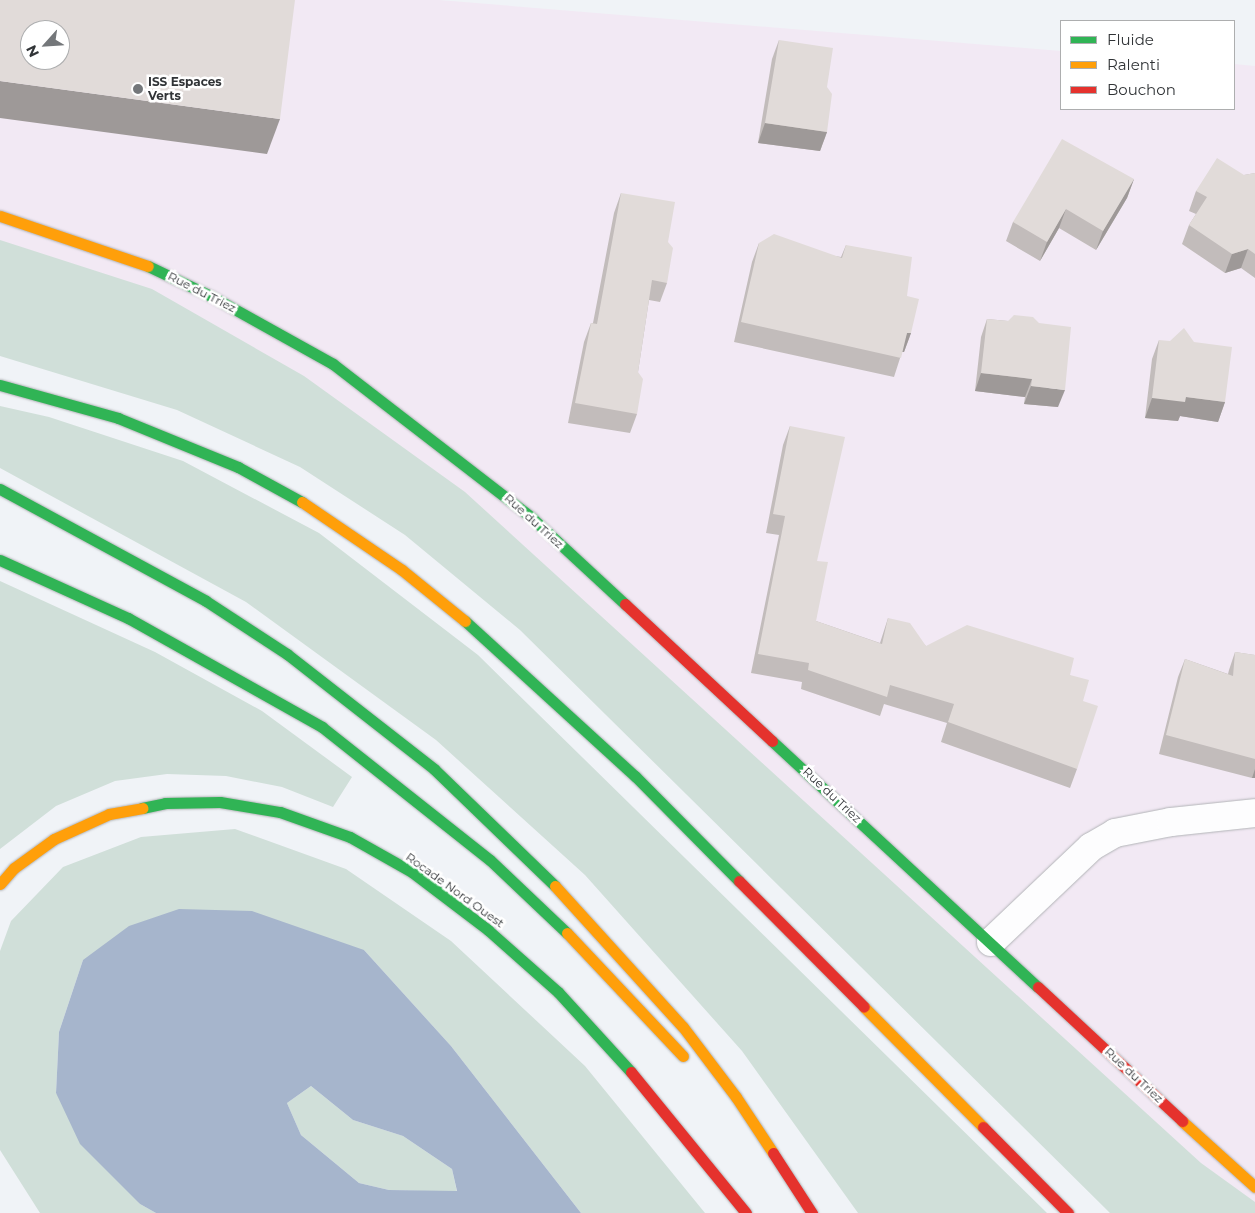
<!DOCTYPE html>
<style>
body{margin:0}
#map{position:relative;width:1255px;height:1213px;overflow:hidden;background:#f0f3f7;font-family:Montserrat,sans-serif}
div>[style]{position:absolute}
.industrial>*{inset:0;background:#f2e9f4}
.green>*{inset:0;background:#d0dfd9}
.water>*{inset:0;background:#a6b5cc}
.roads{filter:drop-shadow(0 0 1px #b2b4b7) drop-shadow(0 0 1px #b2b4b7)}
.street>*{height:28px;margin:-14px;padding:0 14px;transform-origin:14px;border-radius:14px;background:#fdfdfe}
.fast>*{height:11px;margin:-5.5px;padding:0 5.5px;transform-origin:5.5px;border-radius:5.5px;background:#30b455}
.slow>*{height:11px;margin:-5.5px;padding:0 5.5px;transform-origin:5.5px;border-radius:5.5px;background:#ff9f0a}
.jam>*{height:11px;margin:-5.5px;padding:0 5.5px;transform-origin:5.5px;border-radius:5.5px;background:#e5322d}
.wall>*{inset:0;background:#c2bcbb}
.shaded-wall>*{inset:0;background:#9e9998}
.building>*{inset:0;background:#e1dbd9}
.dots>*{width:14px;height:14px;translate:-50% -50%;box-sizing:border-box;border:2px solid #fff;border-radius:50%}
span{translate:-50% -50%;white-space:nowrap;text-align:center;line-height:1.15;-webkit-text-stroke:5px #fff;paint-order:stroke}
.poi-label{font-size:12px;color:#313437;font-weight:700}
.left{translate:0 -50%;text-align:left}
.street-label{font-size:12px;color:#313437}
.legend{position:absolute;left:1060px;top:20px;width:175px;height:90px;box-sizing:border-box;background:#fff;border:1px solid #adaeaf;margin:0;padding:6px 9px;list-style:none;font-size:15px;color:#313437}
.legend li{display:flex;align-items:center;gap:10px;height:25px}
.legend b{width:25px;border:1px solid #adaeaf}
.north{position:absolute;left:20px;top:20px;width:50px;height:50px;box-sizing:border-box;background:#fff;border:1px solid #adaeaf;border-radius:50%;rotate:244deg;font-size:14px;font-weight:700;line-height:20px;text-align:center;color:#313437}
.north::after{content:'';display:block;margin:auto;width:18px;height:22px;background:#74777a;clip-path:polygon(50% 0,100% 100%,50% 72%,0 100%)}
</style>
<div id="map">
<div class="industrial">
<div style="clip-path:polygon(evenodd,0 0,439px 0,1061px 51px,1061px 109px,1234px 109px,1234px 64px,1255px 66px,1255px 1213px,371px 471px,0 316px,0 0,30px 30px,60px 30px,60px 60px,30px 60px,30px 30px)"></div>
</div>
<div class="green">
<div style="clip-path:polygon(0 240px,152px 289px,304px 376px,465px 492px,1201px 1163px,1255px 1202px,1255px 1213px,1110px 1213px,520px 630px,405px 535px,300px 467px,177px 410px,0 356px)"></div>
<div style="clip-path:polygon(0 406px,49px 417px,183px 461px,319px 533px,478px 655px,1047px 1213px,858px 1213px,742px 1051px,585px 875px,436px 740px,246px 602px,0 468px)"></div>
<div style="clip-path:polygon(0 581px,155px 652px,262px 711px,352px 777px,333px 807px,282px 787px,226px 776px,167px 774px,115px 781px,56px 806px,0 849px)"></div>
<div style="clip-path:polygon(235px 829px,346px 869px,451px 941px,585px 1066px,705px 1213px,581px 1213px,451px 1046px,364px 950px,83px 960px,59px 1032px,56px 1093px,140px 1204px,156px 1213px,40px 1213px,0 1150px,0 951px,11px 921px,63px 867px,141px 837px)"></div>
<div style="clip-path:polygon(311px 1086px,353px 1120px,403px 1136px,452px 1169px,457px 1192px,389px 1190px,359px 1183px,301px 1135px,287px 1103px)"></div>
</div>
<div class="water">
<div style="clip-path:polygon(evenodd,179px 909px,252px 911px,364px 950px,451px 1046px,581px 1213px,156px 1213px,140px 1204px,80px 1144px,56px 1093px,59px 1032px,83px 960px,129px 926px,179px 909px,311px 1086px,353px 1120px,403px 1136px,452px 1169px,457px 1191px,389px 1190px,359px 1183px,301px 1135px,287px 1103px,311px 1086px)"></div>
</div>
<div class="roads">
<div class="street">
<div style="left:991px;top:942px;width:138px;rotate:-43.5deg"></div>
<div style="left:1091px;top:847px;width:28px;rotate:-30deg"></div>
<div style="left:1115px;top:833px;width:57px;rotate:-11.1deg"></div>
<div style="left:1171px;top:822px;width:84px;rotate:-6.1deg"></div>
</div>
<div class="fast">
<div style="left:148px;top:266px;width:70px;rotate:25.5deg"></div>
<div style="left:211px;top:296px;width:140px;rotate:29.1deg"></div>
<div style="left:333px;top:364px;width:252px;rotate:37.7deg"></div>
<div style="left:532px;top:518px;width:127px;rotate:42.8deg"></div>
<div style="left:0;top:385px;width:123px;rotate:15.6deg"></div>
<div style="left:118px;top:418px;width:130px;rotate:22.2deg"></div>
<div style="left:238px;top:467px;width:73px;rotate:28.7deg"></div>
<div style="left:0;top:489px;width:234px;rotate:28.5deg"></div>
<div style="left:206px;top:601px;width:97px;rotate:33.2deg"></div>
<div style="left:287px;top:654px;width:187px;rotate:38deg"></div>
<div style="left:434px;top:769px;width:168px;rotate:44deg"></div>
<div style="left:0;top:560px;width:141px;rotate:24.4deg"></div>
<div style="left:128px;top:618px;width:223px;rotate:29.3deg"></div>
<div style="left:322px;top:727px;width:214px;rotate:38.4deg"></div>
<div style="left:490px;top:860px;width:106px;rotate:43.5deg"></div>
<div style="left:465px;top:621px;width:230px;rotate:42.4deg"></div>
<div style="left:635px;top:776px;width:148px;rotate:45.3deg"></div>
<div style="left:772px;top:741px;width:362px;rotate:42.8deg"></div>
<div style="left:142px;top:808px;width:24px;rotate:-12deg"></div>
<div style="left:165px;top:803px;width:55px;rotate:-1deg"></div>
<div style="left:220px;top:802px;width:61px;rotate:9.5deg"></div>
<div style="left:280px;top:812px;width:74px;rotate:19.7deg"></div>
<div style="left:350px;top:837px;width:71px;rotate:29.4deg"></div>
<div style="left:412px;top:872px;width:96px;rotate:37.3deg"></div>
<div style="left:488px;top:930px;width:94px;rotate:41.5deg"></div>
<div style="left:558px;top:992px;width:108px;rotate:47.6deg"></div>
</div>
<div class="slow">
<div style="left:0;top:216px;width:156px;rotate:18.7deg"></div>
<div style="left:302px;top:502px;width:121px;rotate:34.2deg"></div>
<div style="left:402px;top:570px;width:81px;rotate:39deg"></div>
<div style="left:0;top:884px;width:21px;rotate:-49deg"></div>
<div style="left:14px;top:868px;width:49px;rotate:-35.9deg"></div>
<div style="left:54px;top:839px;width:60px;rotate:-24.4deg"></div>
<div style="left:109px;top:814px;width:34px;rotate:-10deg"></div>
<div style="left:555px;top:886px;width:190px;rotate:47.8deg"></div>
<div style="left:683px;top:1027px;width:88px;rotate:52.9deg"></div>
<div style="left:736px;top:1097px;width:67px;rotate:56.5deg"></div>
<div style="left:567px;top:933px;width:169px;rotate:46.7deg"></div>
<div style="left:864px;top:1007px;width:169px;rotate:45.2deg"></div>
<div style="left:1182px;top:1121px;width:98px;rotate:42.1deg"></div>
</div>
<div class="jam">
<div style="left:625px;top:604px;width:201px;rotate:43deg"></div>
<div style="left:739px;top:881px;width:177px;rotate:45.2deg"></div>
<div style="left:1038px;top:987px;width:197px;rotate:42.9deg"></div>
<div style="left:631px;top:1072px;width:182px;rotate:50.8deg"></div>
<div style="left:983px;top:1127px;width:121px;rotate:45.3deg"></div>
<div style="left:773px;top:1153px;width:72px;rotate:57deg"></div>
</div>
</div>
<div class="wall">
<div style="clip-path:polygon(779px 40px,827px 87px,827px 132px,820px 151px,758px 143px,772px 59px)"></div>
<div style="clip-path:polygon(1255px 173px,1255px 278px,1241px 268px,1225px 273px,1182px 244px,1189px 225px,1196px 214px,1189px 211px,1196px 191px,1244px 175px)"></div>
<div style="clip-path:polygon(1134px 179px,1127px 198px,1096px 250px,1059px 228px,1040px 261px,1006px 241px,1013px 222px)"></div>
<div style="clip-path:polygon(621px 193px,668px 242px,667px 283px,660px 302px,649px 300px,638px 372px,637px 414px,630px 433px,568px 423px,584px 342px,591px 323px,593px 323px,614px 213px)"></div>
<div style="clip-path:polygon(759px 243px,841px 257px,846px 245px,907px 296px,911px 333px,904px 352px,902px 352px,894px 377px,734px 342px,752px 262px)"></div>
<div style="clip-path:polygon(987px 319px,1008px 321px,1058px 407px,1024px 404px,1025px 397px,975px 391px,981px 337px)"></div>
<div style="clip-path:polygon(1159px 340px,1225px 402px,1218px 422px,1180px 416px,1178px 421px,1145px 418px,1152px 359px)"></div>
<div style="clip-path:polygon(790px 426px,817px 561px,816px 621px,880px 643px,888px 618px,926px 646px,1070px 675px,1083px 701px,1077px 769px,1070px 788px,941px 742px,947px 723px,884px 704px,880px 716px,801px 689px,802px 682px,751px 673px,779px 535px,766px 533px,783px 445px)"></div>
<div style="clip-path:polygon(1235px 652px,1255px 655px,1255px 778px,1252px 778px,1159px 754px,1178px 677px,1185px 659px,1228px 674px,1229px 670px)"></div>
</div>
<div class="shaded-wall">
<div style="clip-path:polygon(0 81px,280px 119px,267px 154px,0 118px)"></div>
<div style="clip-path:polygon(765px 123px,827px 132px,820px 151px,758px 143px)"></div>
<div style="clip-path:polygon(1134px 179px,1127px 198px,1096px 250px,1103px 231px)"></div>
<div style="clip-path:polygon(1066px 209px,1059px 228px,1040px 261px,1047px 242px)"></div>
<div style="clip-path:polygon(1248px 249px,1241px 268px,1225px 273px,1232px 254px)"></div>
<div style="clip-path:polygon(907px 333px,911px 333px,904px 352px,900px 352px)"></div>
<div style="clip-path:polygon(981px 373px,1032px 379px,1025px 397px,975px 391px)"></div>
<div style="clip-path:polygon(1031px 386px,1065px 390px,1058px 407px,1024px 404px)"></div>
<div style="clip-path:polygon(1186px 397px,1225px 402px,1218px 422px,1180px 416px,1178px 421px,1145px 418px,1152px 398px)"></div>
<div style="clip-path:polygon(1255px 769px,1255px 778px,1252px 778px)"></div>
</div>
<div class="building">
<div style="clip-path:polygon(evenodd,0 0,295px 0,280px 119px,0 81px,0 0,30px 30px,60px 30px,60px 60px,30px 60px,30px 30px)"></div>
<div style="clip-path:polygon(779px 40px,833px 48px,827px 87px,832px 94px,827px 132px,765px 123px)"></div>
<div style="clip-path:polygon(1062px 139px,1134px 179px,1103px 231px,1066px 209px,1047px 242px,1013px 222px)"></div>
<div style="clip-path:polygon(1217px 158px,1244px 175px,1255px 173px,1255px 254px,1248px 249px,1232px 254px,1189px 225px,1207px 197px,1196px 191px)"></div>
<div style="clip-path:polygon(621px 193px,675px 202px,668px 242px,673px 248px,667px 283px,652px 280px,638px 372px,643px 379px,637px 414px,575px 403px,591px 323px,597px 324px)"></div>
<div style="clip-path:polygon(774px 234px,842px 258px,846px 245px,912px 257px,907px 296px,919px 299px,911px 333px,907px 333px,901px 358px,741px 322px,759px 243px)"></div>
<div style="clip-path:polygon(1014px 315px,1033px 317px,1039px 323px,1071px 327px,1065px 390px,1031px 386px,1032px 379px,981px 373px,987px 319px,1008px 321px)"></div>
<div style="clip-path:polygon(1184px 328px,1194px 342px,1232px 347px,1225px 402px,1186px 397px,1185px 402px,1152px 398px,1159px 340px,1170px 341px)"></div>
<div style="clip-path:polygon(790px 426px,845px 437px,817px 561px,828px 562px,816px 621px,882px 644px,888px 618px,910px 623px,926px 646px,967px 625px,1074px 658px,1070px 675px,1089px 680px,1083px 701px,1098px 706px,1077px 769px,948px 722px,954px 704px,890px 685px,887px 697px,808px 670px,809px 663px,758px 654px,785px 516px,773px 514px)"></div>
<div style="clip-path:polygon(1235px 652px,1255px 655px,1255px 759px,1166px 735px,1185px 659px,1233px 676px)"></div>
</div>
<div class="dots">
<div style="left:138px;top:89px;background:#74777a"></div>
</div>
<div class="poi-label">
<span class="left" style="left:148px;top:89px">ISS Espaces<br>Verts</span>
</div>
<div class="street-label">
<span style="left:202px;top:292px;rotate:27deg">Rue du Triez</span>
<span style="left:534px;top:521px;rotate:42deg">Rue du Triez</span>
<span style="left:832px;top:795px;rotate:43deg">Rue du Triez</span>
<span style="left:455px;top:890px;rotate:36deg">Rocade Nord Ouest</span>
<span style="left:1134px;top:1075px;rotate:43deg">Rue du Triez</span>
</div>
<ul class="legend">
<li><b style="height:6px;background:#30b455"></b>Fluide</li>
<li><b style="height:6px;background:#ff9f0a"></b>Ralenti</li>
<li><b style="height:6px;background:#e5322d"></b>Bouchon</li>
</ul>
<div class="north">N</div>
</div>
